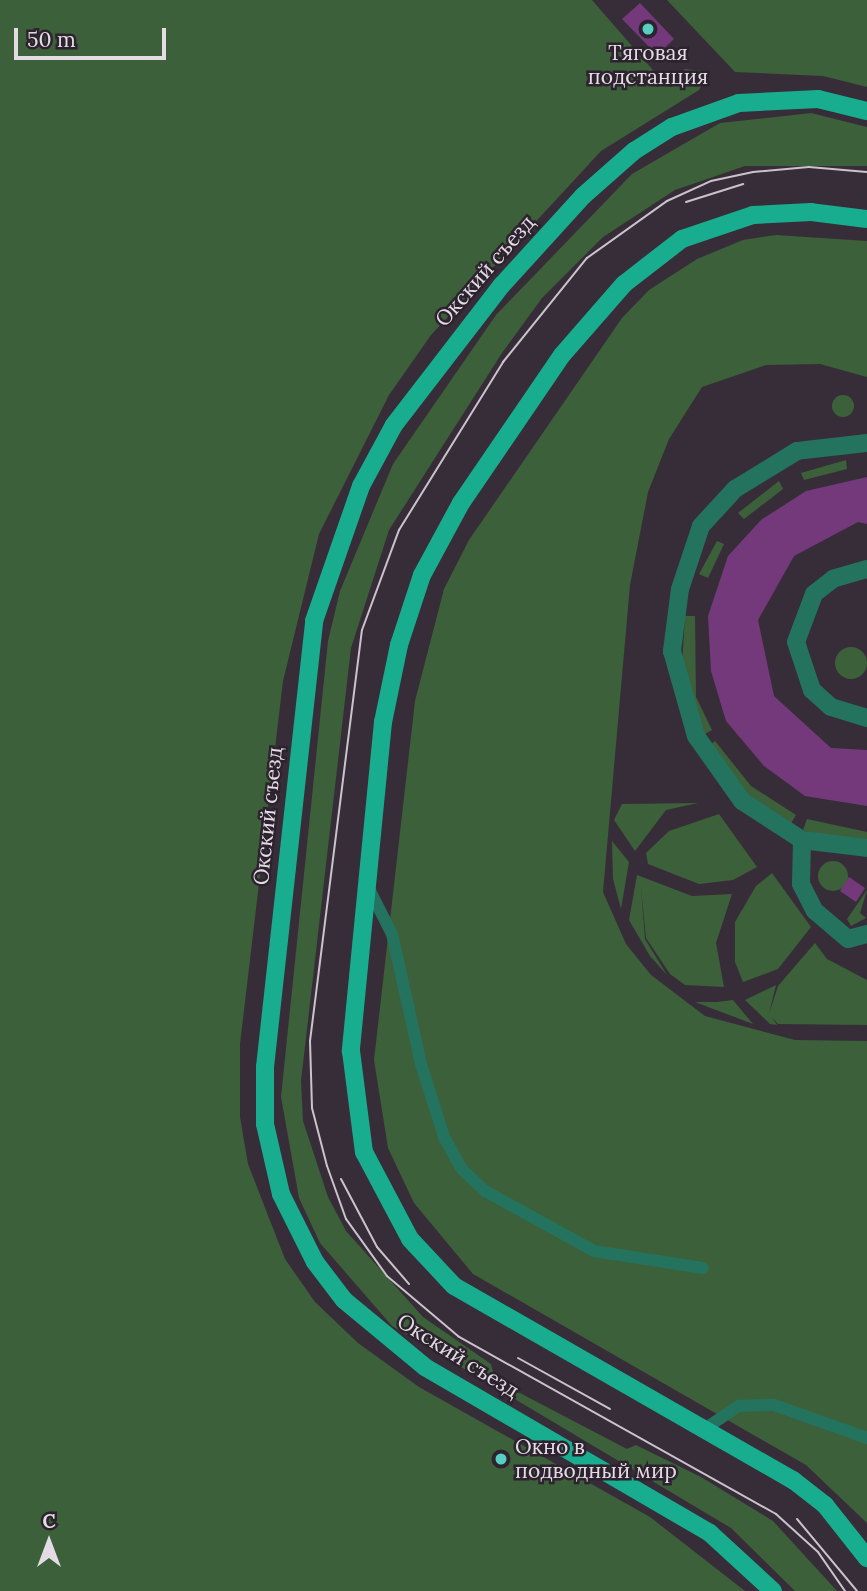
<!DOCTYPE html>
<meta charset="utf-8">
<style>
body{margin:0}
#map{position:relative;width:867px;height:1591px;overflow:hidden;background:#372d38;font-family:Lora,serif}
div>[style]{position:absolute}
.green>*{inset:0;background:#3c6039}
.round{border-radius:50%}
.building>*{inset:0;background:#74397b}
.lane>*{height:12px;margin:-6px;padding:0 6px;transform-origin:6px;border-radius:6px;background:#24735f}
.street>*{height:18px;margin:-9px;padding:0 9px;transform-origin:9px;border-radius:9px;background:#24735f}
.primary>*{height:18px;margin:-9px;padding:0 9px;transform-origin:9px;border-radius:9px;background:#18ad8e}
.tram>*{height:2px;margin:-1px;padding:0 1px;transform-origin:1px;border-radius:1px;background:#cac3cb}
.dots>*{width:19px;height:19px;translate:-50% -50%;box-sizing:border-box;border:4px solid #2d232e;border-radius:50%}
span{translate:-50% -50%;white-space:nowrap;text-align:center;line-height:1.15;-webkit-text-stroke:5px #2d232e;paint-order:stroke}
.poi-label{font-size:21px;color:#e3dce4}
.left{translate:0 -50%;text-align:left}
.street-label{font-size:21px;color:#e3dce4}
.north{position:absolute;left:14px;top:1507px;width:70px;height:70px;-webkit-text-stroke:5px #2d232e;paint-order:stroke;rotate:0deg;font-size:19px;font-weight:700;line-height:28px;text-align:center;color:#e3dce4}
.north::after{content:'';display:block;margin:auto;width:24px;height:32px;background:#e3dce4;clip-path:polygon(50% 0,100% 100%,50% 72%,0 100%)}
.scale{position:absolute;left:14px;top:28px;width:152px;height:32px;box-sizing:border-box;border:4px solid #e3dce4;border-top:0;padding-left:9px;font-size:21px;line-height:24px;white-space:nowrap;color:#e3dce4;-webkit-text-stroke:5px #2d232e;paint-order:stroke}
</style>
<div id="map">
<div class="green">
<div style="clip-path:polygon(0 0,592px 0,665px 84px,685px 69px,701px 71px,705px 78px,699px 90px,601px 151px,431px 335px,389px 395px,319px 534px,283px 681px,240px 1044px,240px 1117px,248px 1164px,285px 1259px,315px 1302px,358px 1343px,419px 1387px,650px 1517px,745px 1591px,0 1591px)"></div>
<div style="clip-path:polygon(667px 0,867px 0,867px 87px,823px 76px,735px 72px)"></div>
<div style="clip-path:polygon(811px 113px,867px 127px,867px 166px,745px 166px,675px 190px,603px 237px,542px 298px,502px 353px,389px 530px,351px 648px,301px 1081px,303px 1121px,328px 1197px,346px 1231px,423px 1317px,491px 1364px,495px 1380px,627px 1449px,636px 1445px,701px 1477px,773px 1521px,837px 1591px,795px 1591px,731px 1528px,392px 1326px,320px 1243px,299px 1198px,281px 1097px,328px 641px,340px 591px,393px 464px,496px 315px,632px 174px,720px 123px)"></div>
<div style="clip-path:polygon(776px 235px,867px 241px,867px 377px,820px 364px,766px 365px,702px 387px,669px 439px,648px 492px,630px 585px,603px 892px,626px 944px,651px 975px,705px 1016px,795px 1040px,867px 1041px,867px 1523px,806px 1465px,473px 1274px,414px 1203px,388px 1148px,374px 1060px,415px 701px,444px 589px,469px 540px,622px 318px,649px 290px,697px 259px,743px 240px)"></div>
<div class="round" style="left:832px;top:395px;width:22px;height:22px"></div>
<div style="clip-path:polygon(846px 460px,847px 469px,804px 480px,801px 473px)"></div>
<div style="clip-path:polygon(779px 481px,783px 489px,744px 519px,738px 513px)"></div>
<div style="clip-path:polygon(717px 541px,724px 544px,708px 578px,699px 574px)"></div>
<div style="clip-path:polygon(685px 616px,695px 616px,696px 697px,712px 730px,703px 735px,682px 664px)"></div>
<div class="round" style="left:835px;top:647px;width:32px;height:32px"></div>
<div style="clip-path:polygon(715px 741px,751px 786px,796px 815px,790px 825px,744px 793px,707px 747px)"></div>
<div style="clip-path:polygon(698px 803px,666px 810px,635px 851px,614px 820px,622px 804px)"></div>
<div style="clip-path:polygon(719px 814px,757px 867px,733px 880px,699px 884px,648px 864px,646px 853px,669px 831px)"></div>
<div style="clip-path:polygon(807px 819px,867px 832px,867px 841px,813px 834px,803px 830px)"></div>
<div style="clip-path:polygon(612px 841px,629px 862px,621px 909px,613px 879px)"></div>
<div class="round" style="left:818px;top:861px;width:30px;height:30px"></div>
<div style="clip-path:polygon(772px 873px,811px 927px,778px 969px,743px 982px,735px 962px,735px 922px,756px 886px)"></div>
<div style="clip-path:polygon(637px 875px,692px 896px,732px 894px,716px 943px,724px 987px,685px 985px,670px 974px,646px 938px,641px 888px,645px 939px,667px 975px,650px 956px,629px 920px)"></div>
<div style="clip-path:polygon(867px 890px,860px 913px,866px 918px,851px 926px,847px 919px)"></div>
<div style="clip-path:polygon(815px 943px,827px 959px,867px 980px,867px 1025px,778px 1024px,772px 1017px,777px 1025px,770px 1024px,745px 1000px,776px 985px,769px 1014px,778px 986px)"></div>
<div style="clip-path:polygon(733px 1000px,753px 1024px,695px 1002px,717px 1002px)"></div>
</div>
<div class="building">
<div style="clip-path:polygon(640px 3px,674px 39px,657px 55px,622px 19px)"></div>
<div style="clip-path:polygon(867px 477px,867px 524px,858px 522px,794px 556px,758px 620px,774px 696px,831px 748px,867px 750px,867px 806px,805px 796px,764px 766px,726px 721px,711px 671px,708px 616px,728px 556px,761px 520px,806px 491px)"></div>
<div style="clip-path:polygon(849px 877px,865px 888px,856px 902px,840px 891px)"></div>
</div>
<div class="lane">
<div style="left:367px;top:885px;width:55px;rotate:63deg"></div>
<div style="left:392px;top:934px;width:133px;rotate:77.4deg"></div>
<div style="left:421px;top:1064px;width:77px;rotate:72.5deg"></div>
<div style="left:444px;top:1137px;width:37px;rotate:61deg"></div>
<div style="left:462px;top:1169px;width:32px;rotate:44deg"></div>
<div style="left:485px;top:1191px;width:124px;rotate:28.8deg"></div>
<div style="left:594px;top:1251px;width:110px;rotate:8.9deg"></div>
<div style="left:706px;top:1428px;width:40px;rotate:-34deg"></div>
<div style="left:739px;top:1406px;width:35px;rotate:-2deg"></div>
<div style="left:774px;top:1405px;width:99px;rotate:19.5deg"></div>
</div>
<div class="street">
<div style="left:867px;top:443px;width:70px;rotate:173.5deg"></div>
<div style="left:797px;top:451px;width:73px;rotate:148.5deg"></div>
<div style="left:735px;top:489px;width:50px;rotate:132.6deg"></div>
<div style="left:701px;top:526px;width:66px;rotate:108.4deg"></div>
<div style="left:680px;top:589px;width:63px;rotate:97.4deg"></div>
<div style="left:672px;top:651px;width:88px;rotate:74.2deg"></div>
<div style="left:696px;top:736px;width:80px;rotate:54.7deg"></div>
<div style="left:742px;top:801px;width:72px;rotate:33deg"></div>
<div style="left:802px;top:840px;width:65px;rotate:7deg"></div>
<div style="left:867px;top:569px;width:35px;rotate:164deg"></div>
<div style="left:833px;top:579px;width:24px;rotate:142deg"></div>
<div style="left:814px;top:594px;width:51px;rotate:110.6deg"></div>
<div style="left:796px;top:642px;width:51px;rotate:71.6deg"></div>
<div style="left:812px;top:690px;width:25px;rotate:42deg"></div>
<div style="left:831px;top:707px;width:38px;rotate:17deg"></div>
<div style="left:802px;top:840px;width:44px;rotate:91.3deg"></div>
<div style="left:801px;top:884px;width:30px;rotate:63deg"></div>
<div style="left:815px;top:911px;width:43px;rotate:40.3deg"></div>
<div style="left:848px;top:939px;width:20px;rotate:-15deg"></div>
</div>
<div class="primary">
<div style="left:867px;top:219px;width:56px;rotate:-172.9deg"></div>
<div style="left:811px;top:212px;width:58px;rotate:177deg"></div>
<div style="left:753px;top:215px;width:75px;rotate:161.3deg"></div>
<div style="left:682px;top:239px;width:73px;rotate:142.2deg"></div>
<div style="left:624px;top:284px;width:94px;rotate:131.1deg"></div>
<div style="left:562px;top:355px;width:179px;rotate:124.3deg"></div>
<div style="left:461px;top:503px;width:82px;rotate:118.4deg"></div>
<div style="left:422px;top:575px;width:74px;rotate:108.2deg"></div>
<div style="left:399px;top:645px;width:79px;rotate:101.7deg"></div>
<div style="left:383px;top:722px;width:331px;rotate:95.6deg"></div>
<div style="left:351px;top:1051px;width:102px;rotate:82.7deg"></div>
<div style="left:364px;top:1152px;width:98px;rotate:62.1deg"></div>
<div style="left:410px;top:1239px;width:64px;rotate:46.9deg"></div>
<div style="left:454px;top:1286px;width:391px;rotate:29.8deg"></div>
<div style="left:793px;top:1480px;width:41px;rotate:38deg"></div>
<div style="left:825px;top:1505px;width:68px;rotate:51.6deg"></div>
<div style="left:773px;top:1591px;width:86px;rotate:-137.4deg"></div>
<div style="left:710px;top:1533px;width:330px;rotate:-149.8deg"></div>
<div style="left:425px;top:1367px;width:105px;rotate:-140.4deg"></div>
<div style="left:344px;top:1300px;width:48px;rotate:-127.3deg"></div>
<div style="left:315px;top:1262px;width:76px;rotate:-116.6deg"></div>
<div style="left:281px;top:1194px;width:72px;rotate:-102.9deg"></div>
<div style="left:265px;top:1124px;width:57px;rotate:-90deg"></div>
<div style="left:265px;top:1067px;width:449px;rotate:-83.7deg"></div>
<div style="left:314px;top:621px;width:143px;rotate:-70.8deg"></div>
<div style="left:361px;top:486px;width:69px;rotate:-61.6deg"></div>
<div style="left:394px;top:425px;width:177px;rotate:-52.4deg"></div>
<div style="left:502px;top:285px;width:120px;rotate:-47.7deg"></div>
<div style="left:583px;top:196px;width:68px;rotate:-41.4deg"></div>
<div style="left:634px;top:151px;width:45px;rotate:-32.3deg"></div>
<div style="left:672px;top:127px;width:71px;rotate:-19.7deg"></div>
<div style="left:739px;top:103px;width:79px;rotate:-2.9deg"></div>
<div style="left:818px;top:99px;width:50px;rotate:13.8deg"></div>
</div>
<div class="tram">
<div style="left:686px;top:202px;width:60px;rotate:-17.5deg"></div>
<div style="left:341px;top:1179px;width:77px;rotate:62.1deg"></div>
<div style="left:377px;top:1247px;width:49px;rotate:49.1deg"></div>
<div style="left:518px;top:1358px;width:105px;rotate:29deg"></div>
<div style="left:797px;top:1519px;width:94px;rotate:50.2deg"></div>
<div style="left:845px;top:1591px;width:47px;rotate:-124.7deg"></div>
<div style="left:818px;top:1552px;width:57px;rotate:-137.9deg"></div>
<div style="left:776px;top:1514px;width:364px;rotate:-150.8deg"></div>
<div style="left:458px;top:1336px;width:93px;rotate:-139.8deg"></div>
<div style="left:387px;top:1276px;width:70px;rotate:-125.7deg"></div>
<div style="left:346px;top:1219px;width:56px;rotate:-109.7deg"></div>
<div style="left:327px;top:1166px;width:60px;rotate:-104.5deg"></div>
<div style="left:312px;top:1108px;width:67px;rotate:-91.7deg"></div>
<div style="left:310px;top:1041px;width:414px;rotate:-82.8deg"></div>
<div style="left:362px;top:630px;width:107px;rotate:-69.7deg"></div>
<div style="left:399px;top:530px;width:198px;rotate:-58.2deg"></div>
<div style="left:503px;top:362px;width:134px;rotate:-51.1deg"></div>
<div style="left:587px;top:258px;width:98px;rotate:-35.5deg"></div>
<div style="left:667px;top:201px;width:48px;rotate:-24.4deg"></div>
<div style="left:711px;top:181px;width:43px;rotate:-12.1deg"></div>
<div style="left:753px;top:172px;width:56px;rotate:-5.1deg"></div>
<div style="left:809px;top:167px;width:58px;rotate:4.9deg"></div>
</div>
<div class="dots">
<div style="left:648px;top:29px;background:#57cec1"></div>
<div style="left:501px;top:1459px;background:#57cec1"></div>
</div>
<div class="poi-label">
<span style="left:648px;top:65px">Тяговая<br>подстанция</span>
<span class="left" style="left:515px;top:1459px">Окно в<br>подводный мир</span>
</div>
<div class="street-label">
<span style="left:485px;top:271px;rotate:-49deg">Окский съезд</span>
<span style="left:268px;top:816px;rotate:-84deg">Окский съезд</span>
<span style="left:458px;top:1356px;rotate:32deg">Окский съезд</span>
</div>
<div class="north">С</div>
<div class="scale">50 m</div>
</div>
